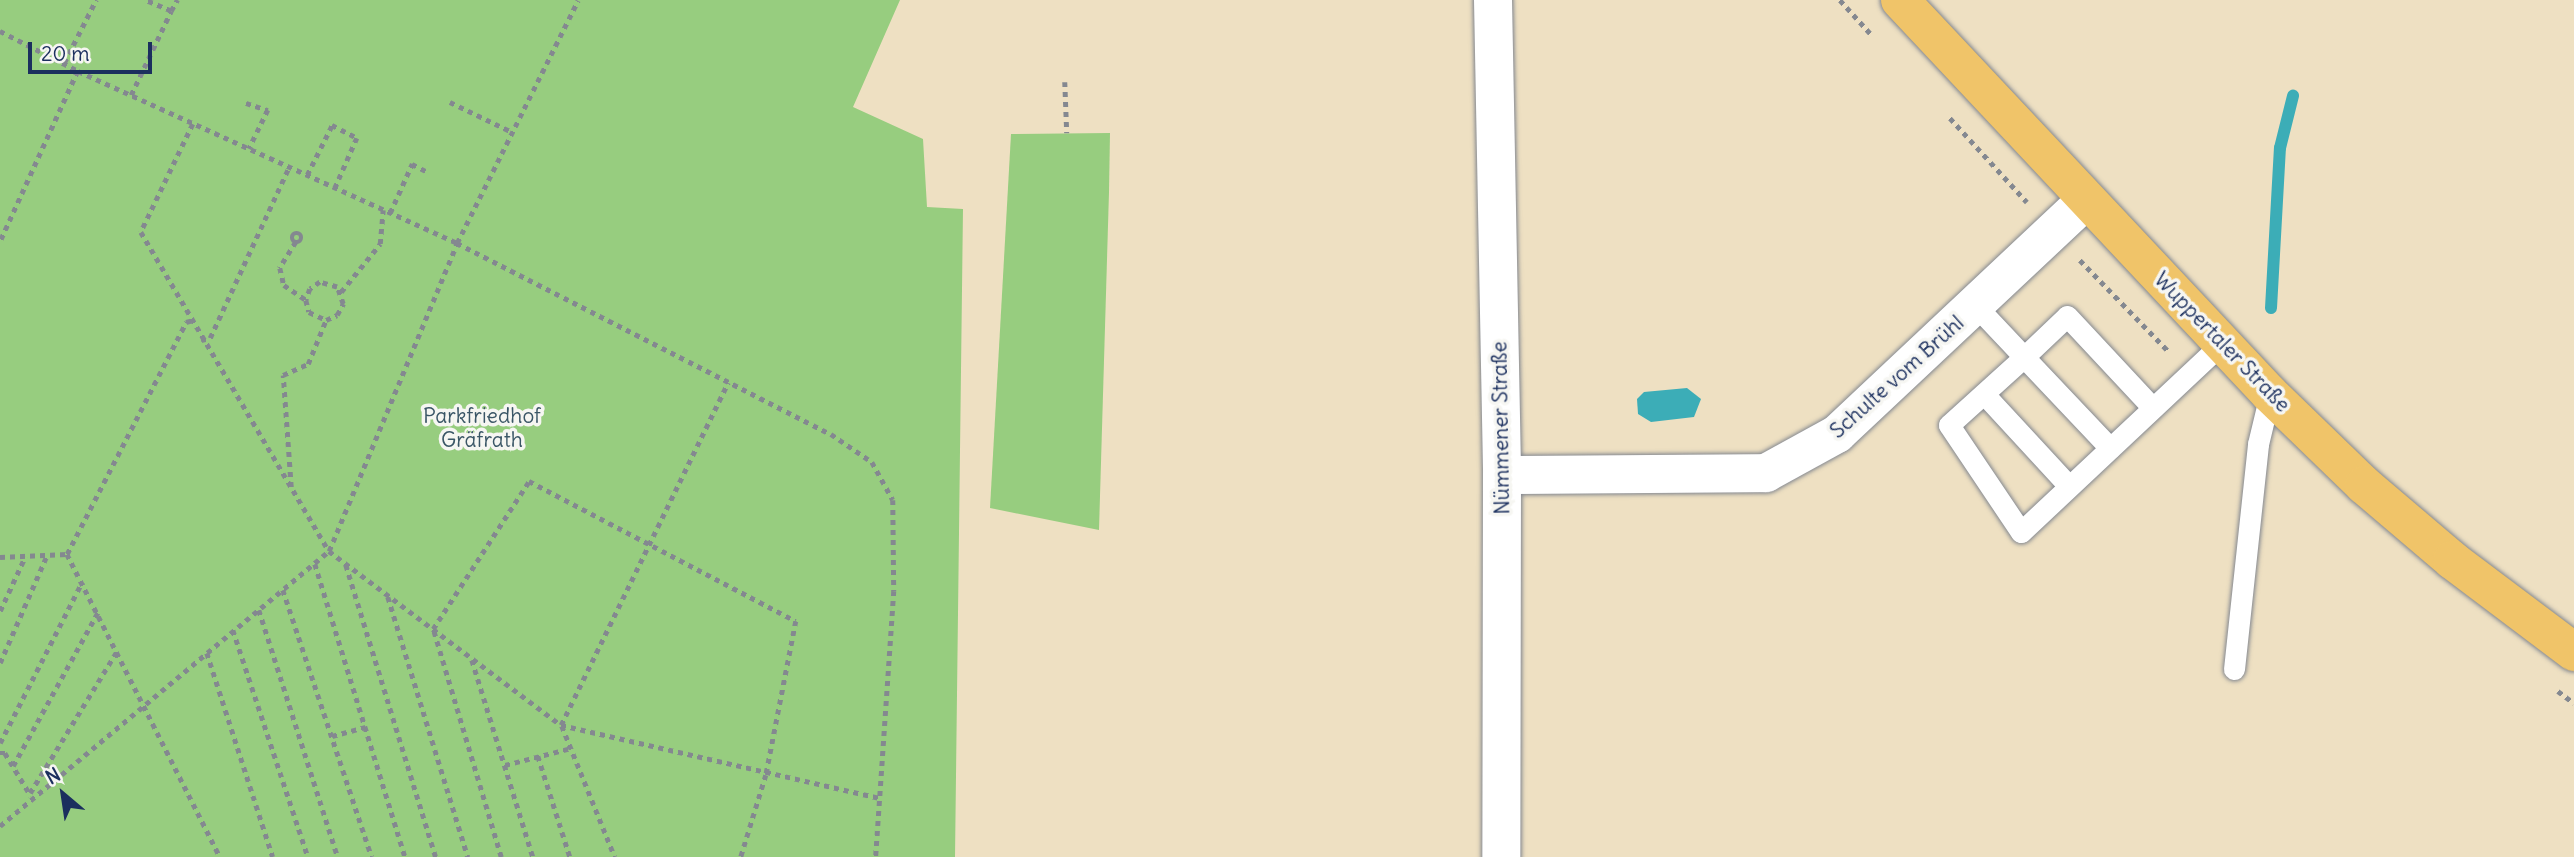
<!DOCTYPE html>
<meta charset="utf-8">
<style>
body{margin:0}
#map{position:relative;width:2574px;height:857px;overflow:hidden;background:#eee0c2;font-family:Delius,sans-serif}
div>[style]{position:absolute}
.green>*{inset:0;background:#97cd7f}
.water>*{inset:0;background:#3cadb7}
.stream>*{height:12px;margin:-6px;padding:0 6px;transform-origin:6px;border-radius:6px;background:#3cadb7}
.path>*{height:4.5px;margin-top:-2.25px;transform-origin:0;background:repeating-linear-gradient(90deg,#848890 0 5px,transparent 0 10px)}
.path>.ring{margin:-2.25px;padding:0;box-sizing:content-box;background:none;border:4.5px solid #848890;border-radius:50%}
.roads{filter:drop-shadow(0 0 2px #848890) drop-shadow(0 0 2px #848890)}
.service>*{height:21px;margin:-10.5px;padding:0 10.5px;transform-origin:10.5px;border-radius:10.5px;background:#fff}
.minor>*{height:38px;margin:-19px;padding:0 19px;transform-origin:19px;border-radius:19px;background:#fff}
.primary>*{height:38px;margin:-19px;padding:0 19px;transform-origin:19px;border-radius:19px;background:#f0c469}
span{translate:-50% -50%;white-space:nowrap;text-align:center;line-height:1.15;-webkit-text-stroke:7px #f6f6f2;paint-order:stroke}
.street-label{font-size:21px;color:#1b2f5e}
.park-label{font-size:21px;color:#3a5666}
.north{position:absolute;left:28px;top:759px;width:70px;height:70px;-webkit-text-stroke:5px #f6f6f2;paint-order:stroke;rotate:331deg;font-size:19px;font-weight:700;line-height:28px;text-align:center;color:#1b2f5e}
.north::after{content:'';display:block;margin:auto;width:24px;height:32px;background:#1b2f5e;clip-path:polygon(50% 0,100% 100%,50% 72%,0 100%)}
.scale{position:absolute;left:28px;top:42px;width:124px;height:32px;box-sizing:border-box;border:4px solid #1b2f5e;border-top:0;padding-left:9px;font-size:21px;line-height:24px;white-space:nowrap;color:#1b2f5e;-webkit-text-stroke:5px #f6f6f2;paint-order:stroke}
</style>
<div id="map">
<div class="green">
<div style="clip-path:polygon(0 0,900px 0,853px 107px,923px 139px,927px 207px,963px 209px,955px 857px,0 857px)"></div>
<div style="clip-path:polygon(1110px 133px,1109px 192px,1099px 530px,990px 508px,1011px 134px)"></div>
</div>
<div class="water">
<div style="clip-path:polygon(1687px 388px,1701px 399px,1694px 417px,1651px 422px,1638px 414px,1637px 399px,1644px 392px)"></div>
</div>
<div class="stream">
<div style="left:2271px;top:308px;width:160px;rotate:-86.8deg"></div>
<div style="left:2280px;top:148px;width:54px;rotate:-76deg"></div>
</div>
<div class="path">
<div style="left:1840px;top:0;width:45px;rotate:47.7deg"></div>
<div style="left:171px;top:11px;width:13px;rotate:-61deg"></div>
<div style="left:0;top:31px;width:88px;rotate:27.1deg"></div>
<div style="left:78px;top:71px;width:188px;rotate:114.5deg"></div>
<div style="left:64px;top:63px;width:71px;rotate:-63.1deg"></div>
<div style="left:78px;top:71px;width:416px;rotate:24.4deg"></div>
<div style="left:457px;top:243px;width:420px;rotate:27.1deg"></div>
<div style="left:831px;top:434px;width:50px;rotate:34.3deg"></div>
<div style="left:872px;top:462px;width:43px;rotate:61.1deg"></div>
<div style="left:893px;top:500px;width:91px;rotate:89.4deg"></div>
<div style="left:894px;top:591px;width:267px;rotate:93.9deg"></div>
<div style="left:1065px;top:82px;width:51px;rotate:87.8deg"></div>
<div style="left:131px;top:95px;width:93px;rotate:-64.5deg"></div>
<div style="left:171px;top:11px;width:28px;rotate:-157deg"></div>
<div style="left:450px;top:102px;width:69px;rotate:25.8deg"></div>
<div style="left:246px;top:103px;width:23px;rotate:18deg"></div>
<div style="left:268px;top:110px;width:43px;rotate:116deg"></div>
<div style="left:1950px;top:118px;width:114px;rotate:47.5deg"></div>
<div style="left:193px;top:124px;width:120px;rotate:115.7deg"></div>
<div style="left:141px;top:232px;width:370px;rotate:59.5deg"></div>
<div style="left:329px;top:551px;width:290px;rotate:36.9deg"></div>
<div style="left:561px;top:725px;width:327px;rotate:12.9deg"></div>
<div style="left:307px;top:175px;width:56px;rotate:-63.4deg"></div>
<div style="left:332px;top:125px;width:28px;rotate:27deg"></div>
<div style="left:357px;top:138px;width:55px;rotate:113.7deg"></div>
<div style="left:390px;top:213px;width:54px;rotate:-65.8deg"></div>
<div style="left:412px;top:164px;width:18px;rotate:27deg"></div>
<div class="ring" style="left:292.5px;top:233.5px;width:4.5px;height:4.5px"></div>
<div style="left:296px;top:242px;width:31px;rotate:122deg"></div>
<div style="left:280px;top:268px;width:17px;rotate:77deg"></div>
<div style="left:284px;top:285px;width:27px;rotate:34deg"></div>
<div style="left:2080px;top:260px;width:128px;rotate:45.9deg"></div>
<div style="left:341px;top:292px;width:62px;rotate:-50.9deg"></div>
<div style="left:380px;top:244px;width:34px;rotate:-85deg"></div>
<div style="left:201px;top:340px;width:9px;rotate:-13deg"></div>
<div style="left:210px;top:338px;width:188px;rotate:-65.2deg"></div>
<div style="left:291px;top:487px;width:112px;rotate:-94.1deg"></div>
<div style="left:283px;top:375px;width:27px;rotate:-24deg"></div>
<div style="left:308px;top:364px;width:48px;rotate:-67.8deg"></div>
<div style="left:326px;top:320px;width:12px;rotate:-24deg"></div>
<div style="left:337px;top:315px;width:13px;rotate:-61deg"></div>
<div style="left:343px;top:304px;width:18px;rotate:-109deg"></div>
<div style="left:337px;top:287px;width:18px;rotate:-164deg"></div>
<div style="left:320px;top:282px;width:12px;rotate:145deg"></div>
<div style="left:310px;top:289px;width:12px;rotate:110deg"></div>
<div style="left:306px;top:300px;width:12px;rotate:76deg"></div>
<div style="left:309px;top:312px;width:19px;rotate:25deg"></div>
<div style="left:67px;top:554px;width:261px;rotate:-62.8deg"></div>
<div style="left:186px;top:322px;width:7px;rotate:-16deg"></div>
<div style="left:0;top:557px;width:67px;rotate:-2.6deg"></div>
<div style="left:67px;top:554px;width:339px;rotate:63.2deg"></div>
<div style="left:315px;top:564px;width:307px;rotate:72.9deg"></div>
<div style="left:346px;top:565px;width:306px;rotate:72.9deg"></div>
<div style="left:283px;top:590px;width:281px;rotate:71.6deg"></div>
<div style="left:388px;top:597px;width:272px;rotate:72.9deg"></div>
<div style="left:259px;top:610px;width:259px;rotate:72.3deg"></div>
<div style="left:0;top:611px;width:60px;rotate:-65.2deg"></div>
<div style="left:233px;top:630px;width:239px;rotate:71.7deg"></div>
<div style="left:207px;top:653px;width:214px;rotate:72.1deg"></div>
<div style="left:472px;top:660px;width:206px;rotate:72.8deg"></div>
<div style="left:0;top:663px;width:118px;rotate:-66.5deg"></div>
<div style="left:2558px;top:691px;width:20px;rotate:37deg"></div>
<div style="left:561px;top:725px;width:381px;rotate:-64deg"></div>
<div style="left:562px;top:726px;width:141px;rotate:68deg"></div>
<div style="left:332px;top:736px;width:35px;rotate:-15deg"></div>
<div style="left:0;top:743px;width:181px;rotate:-63deg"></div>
<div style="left:0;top:753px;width:5px"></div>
<div style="left:5px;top:753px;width:50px;rotate:58.8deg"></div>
<div style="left:538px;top:756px;width:106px;rotate:72.4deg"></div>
<div style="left:505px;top:765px;width:68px;rotate:-14.4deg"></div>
<div style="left:13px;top:766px;width:176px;rotate:-61.1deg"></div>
<div style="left:30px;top:793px;width:167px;rotate:-58.5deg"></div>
<div style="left:0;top:826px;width:429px;rotate:-39.9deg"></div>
<div style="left:329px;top:551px;width:334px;rotate:-67.4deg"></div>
<div style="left:457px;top:243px;width:271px;rotate:-63.5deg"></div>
<div style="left:501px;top:857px;width:238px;rotate:-106.6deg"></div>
<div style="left:433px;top:629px;width:176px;rotate:-57deg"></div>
<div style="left:529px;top:481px;width:301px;rotate:27.7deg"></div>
<div style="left:796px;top:621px;width:157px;rotate:101deg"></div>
<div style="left:766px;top:775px;width:86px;rotate:107deg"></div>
</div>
<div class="roads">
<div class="service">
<div style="left:1975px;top:305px;width:71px;rotate:46.7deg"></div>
<div style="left:2024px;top:357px;width:101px;rotate:137.8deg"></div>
<div style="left:1949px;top:425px;width:129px;rotate:56.1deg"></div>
<div style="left:2021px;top:532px;width:276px;rotate:-43.2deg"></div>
<div style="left:1984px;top:394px;width:125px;rotate:47.3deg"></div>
<div style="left:2110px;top:448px;width:125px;rotate:-133.4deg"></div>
<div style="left:2024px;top:357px;width:59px;rotate:-43.6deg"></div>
<div style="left:2067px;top:316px;width:125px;rotate:47deg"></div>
<div style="left:2234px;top:669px;width:226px;rotate:-83.9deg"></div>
<div style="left:2258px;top:444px;width:51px;rotate:-76.5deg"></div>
</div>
<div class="minor">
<div style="left:1493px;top:0;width:475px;rotate:88.9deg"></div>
<div style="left:1502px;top:475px;width:382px;rotate:90.1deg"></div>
<div style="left:1502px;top:475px;width:264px;rotate:-0.4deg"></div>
<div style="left:1766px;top:473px;width:81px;rotate:-28.8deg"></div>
<div style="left:1837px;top:434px;width:342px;rotate:-43.2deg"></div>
</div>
<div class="primary">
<div style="left:1900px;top:0;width:540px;rotate:46.8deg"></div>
<div style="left:2270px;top:394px;width:131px;rotate:44.1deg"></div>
<div style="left:2364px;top:485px;width:116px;rotate:40.4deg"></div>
<div style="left:2452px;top:560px;width:153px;rotate:37deg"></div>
</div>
</div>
<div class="street-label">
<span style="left:2222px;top:342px;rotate:46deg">Wuppertaler Straße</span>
<span style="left:1897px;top:377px;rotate:-42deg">Schulte vom Brühl</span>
<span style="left:1501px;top:428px;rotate:-91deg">Nümmener Straße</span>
</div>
<div class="park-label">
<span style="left:482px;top:428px">Parkfriedhof<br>Gräfrath</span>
</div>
<div class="north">N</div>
<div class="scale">20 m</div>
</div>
